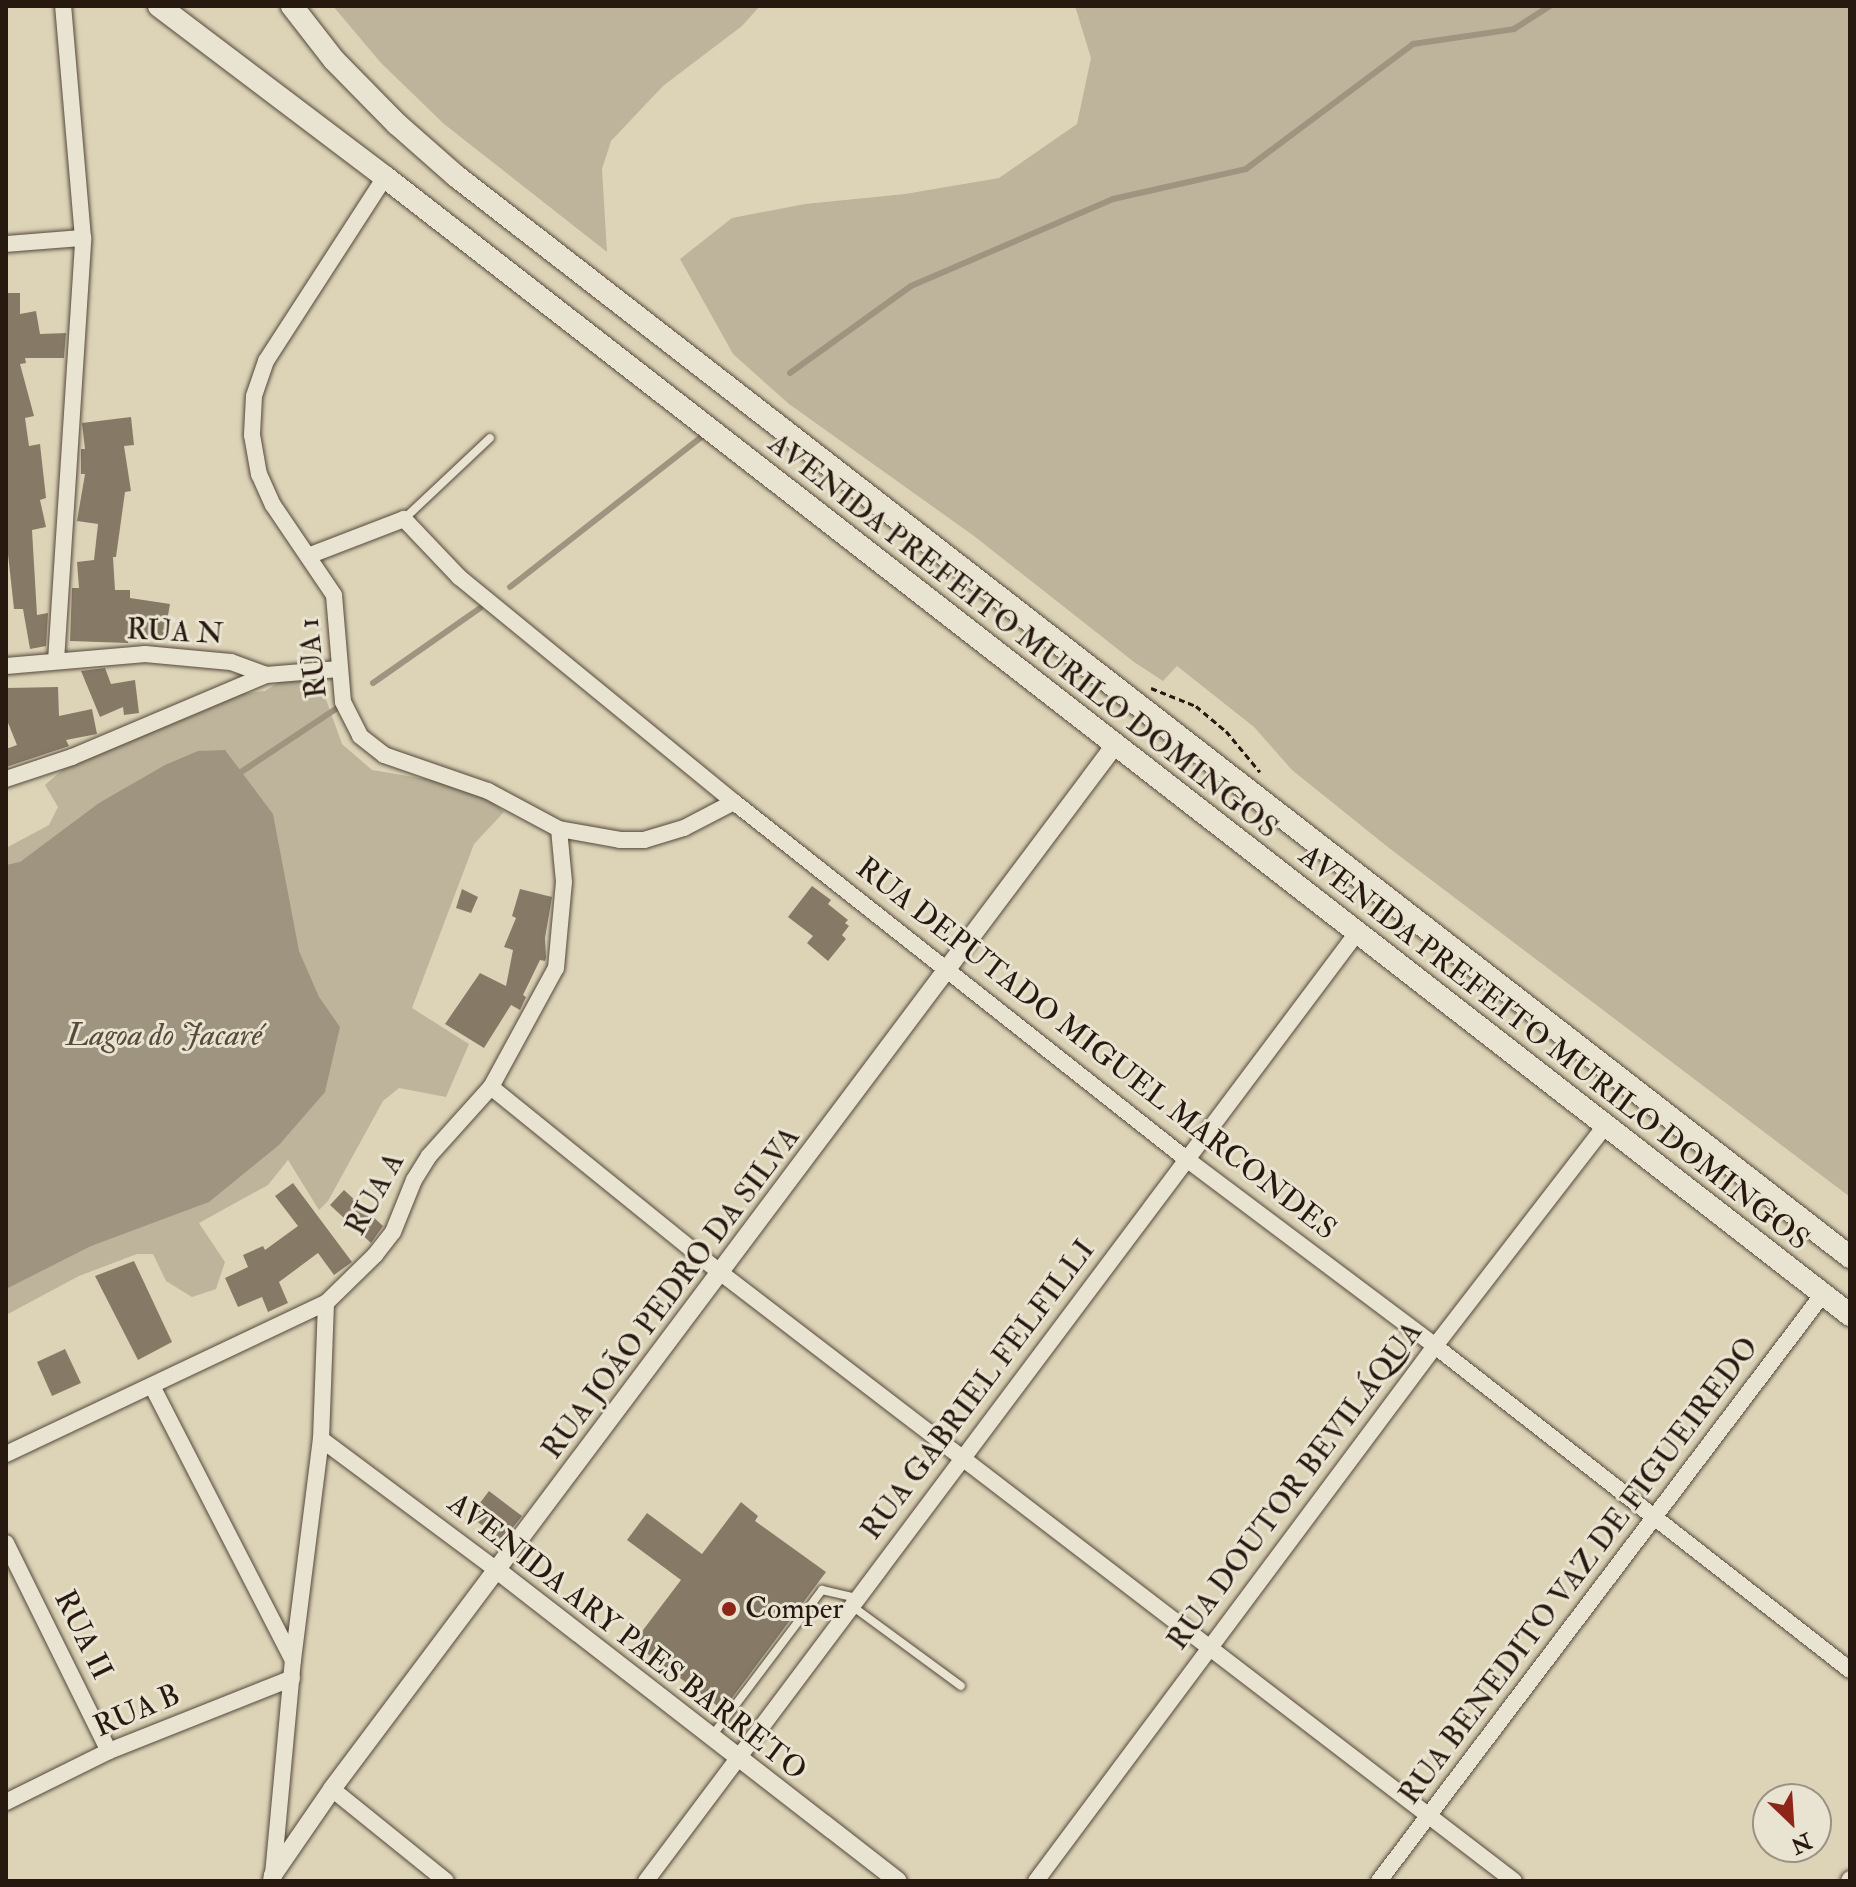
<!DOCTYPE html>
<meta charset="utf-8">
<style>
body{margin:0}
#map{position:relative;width:1856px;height:1887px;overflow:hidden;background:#ddd4b8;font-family:"IM FELL Double Pica",serif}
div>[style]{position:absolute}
.green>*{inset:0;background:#beb49b}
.water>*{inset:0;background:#9f947f}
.stream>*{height:6px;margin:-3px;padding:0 3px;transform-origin:3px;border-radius:3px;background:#9f947f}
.building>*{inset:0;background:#867a67}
.path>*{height:3px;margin-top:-1.5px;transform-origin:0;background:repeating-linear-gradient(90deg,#281910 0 6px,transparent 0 10px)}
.roads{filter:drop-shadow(0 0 2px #55483a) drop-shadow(0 0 2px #55483a)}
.service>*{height:8px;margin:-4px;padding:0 4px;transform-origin:4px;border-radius:4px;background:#e9e3d1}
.minor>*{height:16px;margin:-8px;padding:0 8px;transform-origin:8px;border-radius:8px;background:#e9e3d1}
.tertiary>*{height:18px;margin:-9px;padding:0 9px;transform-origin:9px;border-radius:9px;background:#e9e3d1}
.secondary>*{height:22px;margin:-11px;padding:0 11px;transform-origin:11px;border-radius:11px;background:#e9e3d1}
.dots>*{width:22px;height:22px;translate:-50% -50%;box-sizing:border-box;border:4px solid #e9e3d1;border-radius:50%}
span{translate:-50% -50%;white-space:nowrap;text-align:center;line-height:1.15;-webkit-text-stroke:6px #e9e3d1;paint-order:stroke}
.street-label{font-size:30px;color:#281910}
.poi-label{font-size:30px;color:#281910}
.left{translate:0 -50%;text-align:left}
.water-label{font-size:32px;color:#584a3c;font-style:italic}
.frame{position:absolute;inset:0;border:8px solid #281910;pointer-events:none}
.north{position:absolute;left:1752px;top:1783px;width:80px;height:80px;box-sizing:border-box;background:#e9e3d1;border:2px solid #9c9284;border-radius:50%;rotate:155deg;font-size:22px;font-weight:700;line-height:32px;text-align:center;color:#281910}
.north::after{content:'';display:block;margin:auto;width:28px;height:36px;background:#8f2418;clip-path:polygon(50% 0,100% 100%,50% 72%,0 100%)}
</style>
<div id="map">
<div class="green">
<div style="clip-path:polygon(333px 6px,760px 6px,742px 26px,663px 86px,611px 141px,602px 169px,607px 252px,444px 124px,381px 63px)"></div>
<div style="clip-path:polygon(1075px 6px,1850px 6px,1850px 1197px,1389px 848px,1292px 770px,1254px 727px,1177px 666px,1163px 681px,1134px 662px,974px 536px,789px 404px,733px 354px,680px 259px,732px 218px,805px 204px,905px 194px,999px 178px,1077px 124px,1091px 58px)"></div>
<div style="clip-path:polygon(290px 675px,318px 677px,342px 744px,372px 770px,432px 780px,489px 799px,504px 812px,474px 844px,412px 1008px,469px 1044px,446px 1097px,399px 1088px,383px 1101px,328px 1201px,319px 1210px,288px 1160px,268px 1185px,199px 1223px,225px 1262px,216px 1289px,192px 1297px,166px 1281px,153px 1254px,137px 1254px,79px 1276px,6px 1315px,6px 848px,49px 825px,58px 807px,45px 785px,62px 770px,130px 738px,203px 711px,232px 695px,265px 691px)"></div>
</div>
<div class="water">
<div style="clip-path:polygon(225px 750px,273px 814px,299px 951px,319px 997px,340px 1027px,325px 1092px,279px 1145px,209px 1202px,91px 1246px,6px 1289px,6px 865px,20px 862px,99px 803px,165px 765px,198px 751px)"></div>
</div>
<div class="stream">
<div style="left:790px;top:373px;width:149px;rotate:-35.7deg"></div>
<div style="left:911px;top:286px;width:220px;rotate:-23.3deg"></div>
<div style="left:1113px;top:199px;width:136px;rotate:-12.7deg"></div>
<div style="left:1246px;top:169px;width:209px;rotate:-36.8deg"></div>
<div style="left:1413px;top:44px;width:102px;rotate:-8.4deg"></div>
<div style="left:1514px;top:29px;width:43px;rotate:-32.6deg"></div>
<div style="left:510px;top:587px;width:243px;rotate:-38.1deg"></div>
<div style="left:373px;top:683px;width:131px;rotate:-35deg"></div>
<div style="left:235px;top:776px;width:125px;rotate:-33.6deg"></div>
</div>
<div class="building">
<div style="clip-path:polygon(6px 293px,20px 293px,20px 314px,36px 311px,40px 334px,66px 333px,64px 358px,25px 358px,26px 363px,20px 364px,34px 416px,25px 418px,29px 446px,40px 444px,46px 498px,40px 500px,46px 527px,32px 530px,37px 615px,48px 613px,46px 646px,30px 649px,23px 609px,14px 609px,6px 536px)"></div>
<div style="clip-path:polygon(131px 417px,134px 445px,124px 446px,131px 491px,125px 492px,116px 557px,113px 557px,115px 590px,130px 590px,130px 598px,170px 604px,164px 638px,129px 632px,128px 643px,70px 641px,72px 588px,79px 588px,77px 562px,94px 560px,98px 524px,77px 521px,85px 474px,81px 474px,81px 449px,85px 449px,82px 423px)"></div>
<div style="clip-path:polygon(105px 668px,111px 684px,135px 680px,139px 713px,124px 715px,123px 707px,100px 717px,81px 671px)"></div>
<div style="clip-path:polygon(58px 687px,59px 716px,92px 709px,97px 734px,66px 740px,69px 746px,6px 767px,6px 749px,17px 745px,6px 718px,6px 688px)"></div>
<div style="clip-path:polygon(812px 886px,831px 900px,828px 904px,848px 920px,845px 923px,849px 926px,842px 935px,846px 939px,828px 961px,807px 943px,813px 936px,788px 917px)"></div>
<div style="clip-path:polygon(462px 889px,478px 897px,471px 913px,456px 908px)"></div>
<div style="clip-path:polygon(520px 889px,552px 897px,545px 938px,546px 958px,545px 961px,540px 960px,523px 995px,526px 997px,520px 1010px,511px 1005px,484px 1048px,445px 1024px,480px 973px,506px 986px,513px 950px,504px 947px,516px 918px,512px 916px)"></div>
<div style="clip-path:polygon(293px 1183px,352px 1262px,334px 1275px,318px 1253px,279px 1282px,288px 1303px,268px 1312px,262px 1297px,238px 1307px,225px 1278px,248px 1267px,243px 1255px,263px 1246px,265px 1250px,298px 1226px,275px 1196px)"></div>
<div style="clip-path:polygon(344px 1190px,383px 1226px,371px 1243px,330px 1205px)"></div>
<div style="clip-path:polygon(134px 1261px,172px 1342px,138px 1360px,95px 1276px)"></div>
<div style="clip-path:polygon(65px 1349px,81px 1383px,52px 1396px,37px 1362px)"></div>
<div style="clip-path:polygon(489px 1491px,522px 1516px,502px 1541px,470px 1516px)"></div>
<div style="clip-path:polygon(741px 1502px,758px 1516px,755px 1521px,826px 1572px,723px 1710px,645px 1652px,649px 1647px,637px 1638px,681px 1580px,627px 1540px,647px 1513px,702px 1554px)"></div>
</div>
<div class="path">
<div style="left:1151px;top:688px;width:48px;rotate:21.8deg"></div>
<div style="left:1196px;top:706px;width:39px;rotate:40deg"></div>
<div style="left:1226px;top:731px;width:53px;rotate:50.3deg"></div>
</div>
<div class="roads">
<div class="service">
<div style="left:404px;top:519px;width:118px;rotate:-43.3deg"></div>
<div style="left:852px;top:1606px;width:135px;rotate:36.3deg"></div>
<div style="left:712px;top:1736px;width:183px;rotate:-53deg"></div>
<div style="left:822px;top:1590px;width:36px;rotate:13deg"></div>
</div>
<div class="minor">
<div style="left:385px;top:177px;width:219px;rotate:122.9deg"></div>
<div style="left:266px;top:361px;width:37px;rotate:109deg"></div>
<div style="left:254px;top:396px;width:39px;rotate:93deg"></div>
<div style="left:252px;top:435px;width:40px;rotate:80deg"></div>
<div style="left:259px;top:474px;width:34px;rotate:66deg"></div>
<div style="left:273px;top:505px;width:109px;rotate:55.9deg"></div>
<div style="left:334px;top:595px;width:107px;rotate:85.2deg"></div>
<div style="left:343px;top:702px;width:38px;rotate:63deg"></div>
<div style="left:360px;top:736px;width:31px;rotate:38deg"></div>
<div style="left:384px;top:755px;width:110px;rotate:19.1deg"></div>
<div style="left:488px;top:791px;width:81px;rotate:28.2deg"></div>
<div style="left:559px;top:829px;width:62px;rotate:10.2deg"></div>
<div style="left:620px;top:840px;width:24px"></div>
<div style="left:644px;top:840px;width:42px;rotate:-16.7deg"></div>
<div style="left:684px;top:828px;width:56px;rotate:-27.5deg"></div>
<div style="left:6px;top:244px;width:77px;rotate:-4.5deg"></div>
<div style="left:308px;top:556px;width:103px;rotate:-21.1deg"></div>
<div style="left:404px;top:519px;width:80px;rotate:46.5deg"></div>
<div style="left:459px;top:577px;width:355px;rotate:39.3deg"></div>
<div style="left:734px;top:802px;width:575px;rotate:38.29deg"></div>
<div style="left:1185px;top:1158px;width:313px;rotate:36.9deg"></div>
<div style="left:1435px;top:1346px;width:526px;rotate:37.98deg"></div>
<div style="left:56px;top:661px;width:424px;rotate:-86.3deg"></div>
<div style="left:83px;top:238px;width:233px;rotate:-94.9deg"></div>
<div style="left:6px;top:666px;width:140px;rotate:-4.9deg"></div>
<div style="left:145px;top:654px;width:86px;rotate:5.3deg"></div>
<div style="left:231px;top:662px;width:37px;rotate:20deg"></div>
<div style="left:266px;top:675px;width:73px;rotate:-4.7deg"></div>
<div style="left:6px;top:779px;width:70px;rotate:-18.4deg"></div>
<div style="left:72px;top:757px;width:211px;rotate:-22.9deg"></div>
<div style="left:491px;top:1087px;width:296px;rotate:39deg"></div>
<div style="left:721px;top:1273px;width:999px;rotate:37.48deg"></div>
<div style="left:152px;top:1386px;width:308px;rotate:62.8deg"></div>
<div style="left:321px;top:1439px;width:219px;rotate:36.7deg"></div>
<div style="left:6px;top:1454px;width:354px;rotate:-25.3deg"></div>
<div style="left:326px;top:1303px;width:69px;rotate:-44.4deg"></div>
<div style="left:375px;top:1255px;width:29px;rotate:-52deg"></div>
<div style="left:393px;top:1232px;width:56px;rotate:-68deg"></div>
<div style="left:414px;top:1180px;width:28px;rotate:-58deg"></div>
<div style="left:429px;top:1156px;width:93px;rotate:-48.1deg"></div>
<div style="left:491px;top:1087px;width:136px;rotate:-61.4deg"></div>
<div style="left:556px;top:968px;width:86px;rotate:-84.7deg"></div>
<div style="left:564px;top:882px;width:53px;rotate:-95.4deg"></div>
<div style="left:6px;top:1543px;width:232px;rotate:63.7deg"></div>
<div style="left:332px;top:1789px;width:146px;rotate:38.9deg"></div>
<div style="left:6px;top:1802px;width:115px;rotate:-26.3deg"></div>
<div style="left:109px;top:1751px;width:197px;rotate:-21.7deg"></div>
<div style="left:273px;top:1875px;width:216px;rotate:-84.7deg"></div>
<div style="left:293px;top:1660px;width:223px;rotate:-82.8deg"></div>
<div style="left:321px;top:1439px;width:136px;rotate:-87.9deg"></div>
<div style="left:646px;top:1881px;width:1184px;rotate:-53.14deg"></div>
<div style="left:1036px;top:1881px;width:667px;rotate:-53.28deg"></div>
<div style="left:1435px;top:1346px;width:277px;rotate:-52.3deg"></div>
<div style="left:1379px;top:1881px;width:736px;rotate:-52.9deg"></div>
<div style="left:1849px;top:1881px;width:2px;rotate:-63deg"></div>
</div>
<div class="tertiary">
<div style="left:497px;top:1570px;width:507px;rotate:37.8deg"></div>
<div style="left:272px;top:1881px;width:6px;rotate:-81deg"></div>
<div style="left:273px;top:1875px;width:104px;rotate:-55.5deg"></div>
<div style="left:332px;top:1789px;width:1305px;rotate:-53.13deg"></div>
</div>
<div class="secondary">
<div style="left:159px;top:6px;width:283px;rotate:37.1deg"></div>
<div style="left:385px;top:177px;width:1855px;rotate:37.84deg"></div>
<div style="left:292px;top:6px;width:68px;rotate:52.1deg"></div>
<div style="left:334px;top:60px;width:90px;rotate:45.5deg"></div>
<div style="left:397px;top:124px;width:79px;rotate:41.4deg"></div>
<div style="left:456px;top:176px;width:1764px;rotate:37.79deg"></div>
</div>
</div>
<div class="dots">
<div style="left:729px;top:1609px;background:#8f2418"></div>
</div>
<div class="street-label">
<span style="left:175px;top:632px;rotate:3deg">RUA N</span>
<span style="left:1023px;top:636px;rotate:38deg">AVENIDA PREFEITO MURILO DOMINGOS</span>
<span style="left:313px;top:658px;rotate:-96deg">RUA 1</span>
<span style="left:1554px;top:1048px;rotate:38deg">AVENIDA PREFEITO MURILO DOMINGOS</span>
<span style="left:1096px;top:1049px;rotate:38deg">RUA DEPUTADO MIGUEL MARCONDES</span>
<span style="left:375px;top:1194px;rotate:-61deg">RUA A</span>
<span style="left:671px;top:1293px;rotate:-53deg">RUA JOÃO PEDRO DA SILVA</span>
<span style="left:978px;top:1390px;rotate:-53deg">RUA GABRIEL FELFILLI</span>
<span style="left:1295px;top:1486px;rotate:-53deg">RUA DOUTOR BEVILÁQUA</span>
<span style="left:1579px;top:1571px;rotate:-53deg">RUA BENEDITO VAZ DE FIGUEIREDO</span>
<span style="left:83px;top:1635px;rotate:64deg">RUA II</span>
<span style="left:627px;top:1637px;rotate:38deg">AVENIDA ARY PAES BARRETO</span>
<span style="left:137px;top:1711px;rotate:-23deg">RUA B</span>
</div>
<div class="poi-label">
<span class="left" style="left:745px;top:1609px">Comper</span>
</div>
<div class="water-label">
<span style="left:164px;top:1035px">Lagoa do Jacaré</span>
</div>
<div class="frame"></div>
<div class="north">N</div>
</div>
